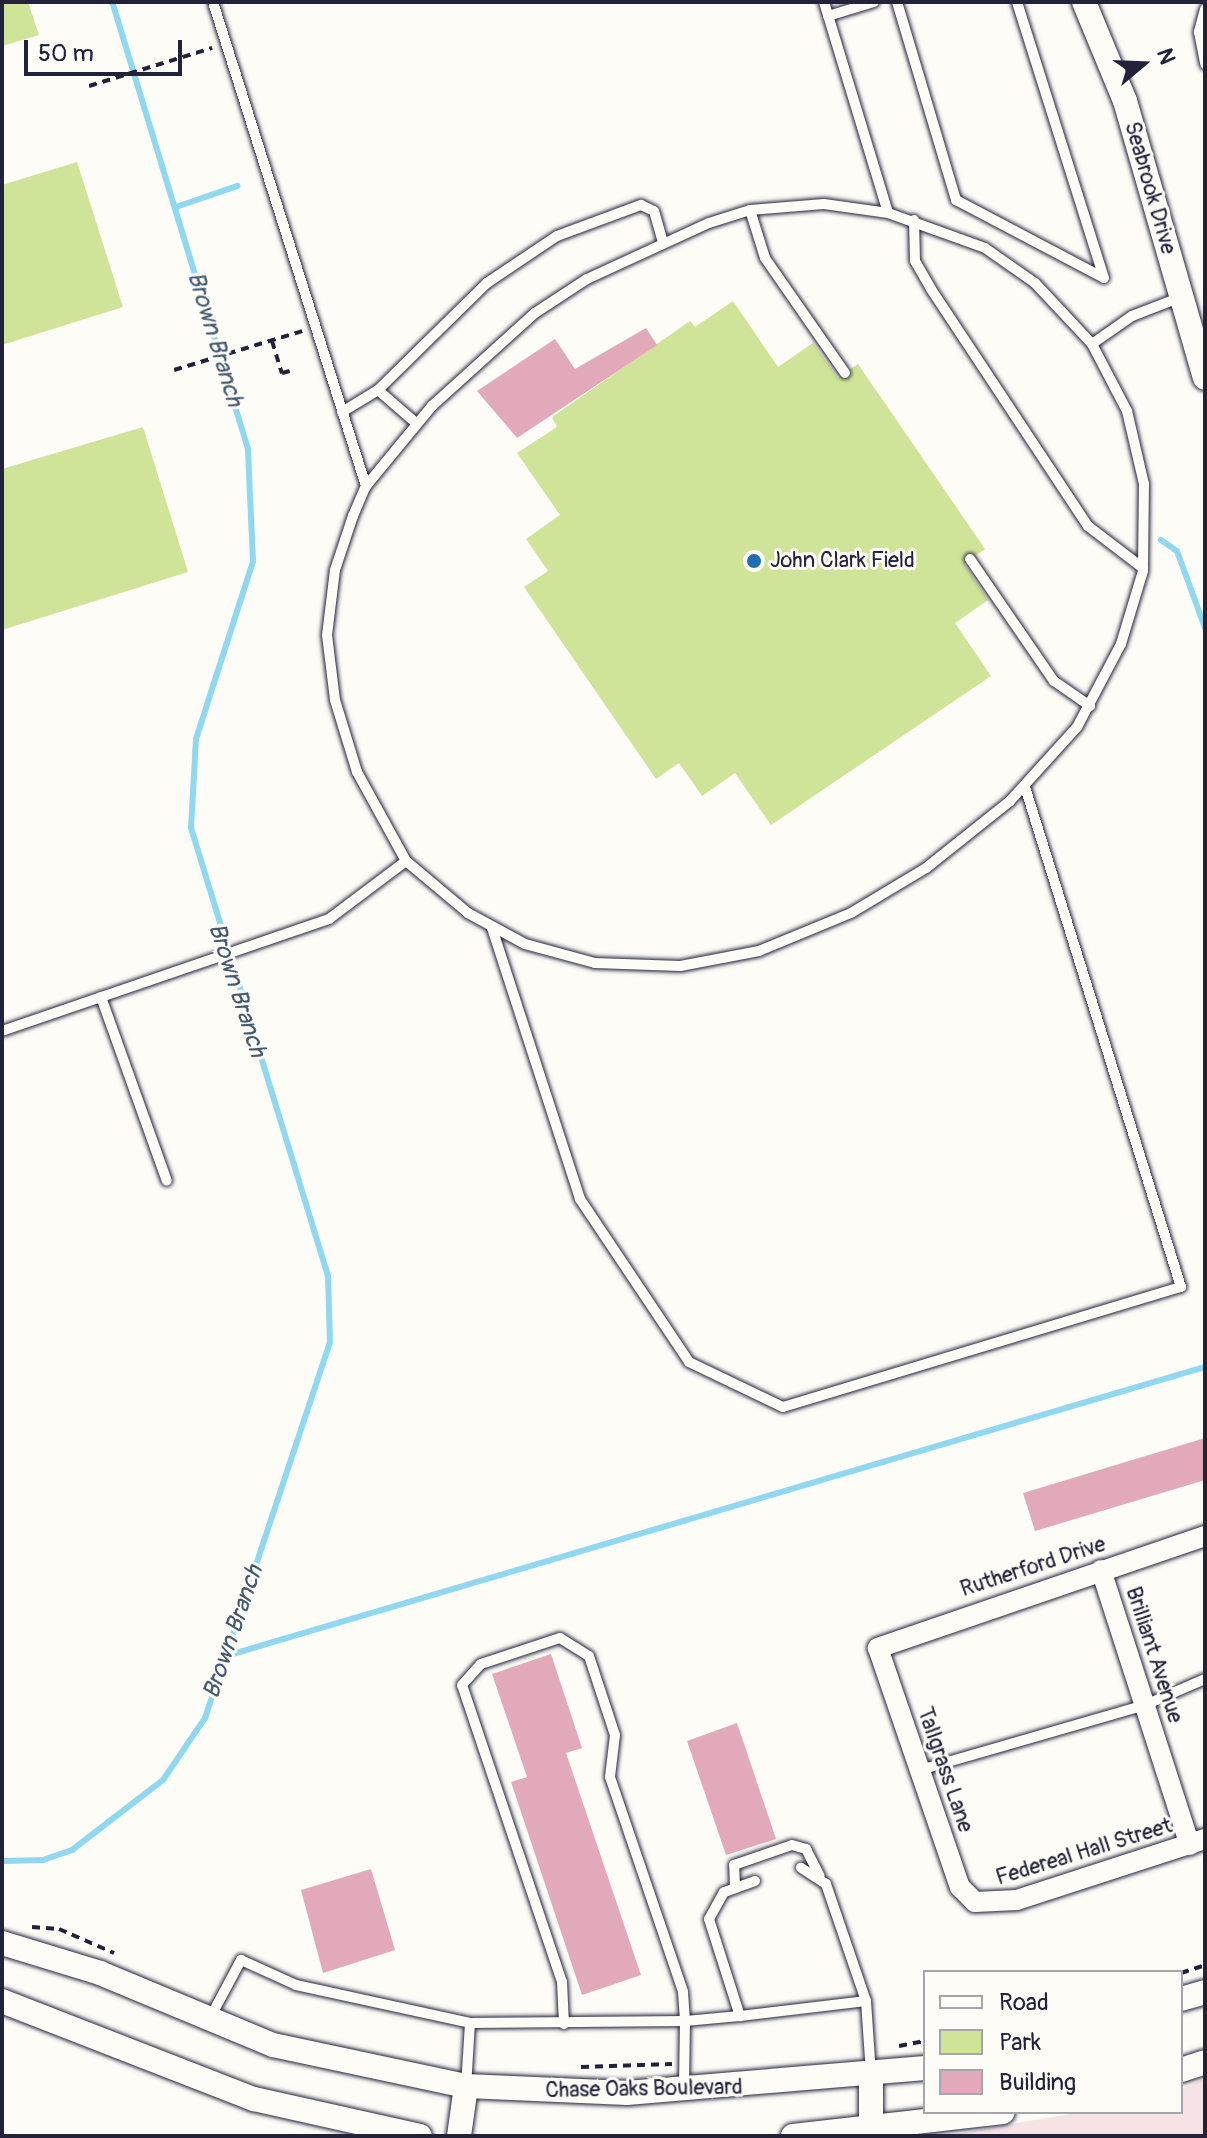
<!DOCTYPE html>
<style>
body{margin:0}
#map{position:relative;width:1207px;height:2138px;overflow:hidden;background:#fdfcf7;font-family:Pangolin,sans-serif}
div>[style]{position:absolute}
.built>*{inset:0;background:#f5e3e5}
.green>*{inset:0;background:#d0e499}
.stream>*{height:6px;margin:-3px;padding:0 3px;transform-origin:3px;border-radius:3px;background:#8fd8f0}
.building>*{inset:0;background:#e2a9bb}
.path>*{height:4px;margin-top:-2px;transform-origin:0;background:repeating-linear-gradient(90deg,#22223b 0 8px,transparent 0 14px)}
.roads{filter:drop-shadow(0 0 2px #22223b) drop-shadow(0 0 2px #22223b)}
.service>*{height:10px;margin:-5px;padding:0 5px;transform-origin:5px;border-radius:5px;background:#fdfcf7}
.minor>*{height:20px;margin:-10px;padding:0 10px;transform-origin:10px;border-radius:10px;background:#fdfcf7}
.tertiary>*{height:24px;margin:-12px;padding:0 12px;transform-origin:12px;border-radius:12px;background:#fdfcf7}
.dots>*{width:22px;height:22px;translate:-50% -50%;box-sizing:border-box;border:4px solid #fdfcf7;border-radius:50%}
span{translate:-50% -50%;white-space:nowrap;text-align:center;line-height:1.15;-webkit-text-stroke:6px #fdfcf7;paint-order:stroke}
.street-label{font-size:22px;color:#22223b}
.poi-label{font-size:22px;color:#22223b}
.left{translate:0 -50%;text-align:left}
.water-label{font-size:24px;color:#435971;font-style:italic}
.frame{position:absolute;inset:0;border:4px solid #22223b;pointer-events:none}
.legend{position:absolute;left:923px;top:1970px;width:260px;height:144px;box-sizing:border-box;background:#fdfcf7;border:2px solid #a5a5ac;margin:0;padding:10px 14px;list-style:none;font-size:24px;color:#22223b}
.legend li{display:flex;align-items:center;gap:16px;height:40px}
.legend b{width:40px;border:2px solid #a5a5ac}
.north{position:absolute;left:1103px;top:24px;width:80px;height:80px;-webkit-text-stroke:6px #fdfcf7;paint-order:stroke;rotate:71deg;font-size:22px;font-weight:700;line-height:32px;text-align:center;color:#22223b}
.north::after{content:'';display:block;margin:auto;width:28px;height:36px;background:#22223b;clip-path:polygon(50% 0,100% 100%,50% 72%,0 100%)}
.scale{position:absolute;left:24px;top:40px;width:158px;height:36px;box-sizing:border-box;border:4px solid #22223b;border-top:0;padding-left:10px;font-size:24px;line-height:28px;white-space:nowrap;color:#22223b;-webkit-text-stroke:6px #fdfcf7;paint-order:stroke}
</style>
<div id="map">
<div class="built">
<div style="clip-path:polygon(1205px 2079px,1205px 2136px,942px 2136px,1081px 2112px,1181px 2112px,1181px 2089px)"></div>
</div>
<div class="green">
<div style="clip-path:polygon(2px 2px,28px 2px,39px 35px,2px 46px)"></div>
<div style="clip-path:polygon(77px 162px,123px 307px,2px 345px,2px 185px)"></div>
<div style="clip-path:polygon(733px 301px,778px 367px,813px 343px,838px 378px,858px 364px,985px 549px,964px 564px,988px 600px,955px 623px,991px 676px,771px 825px,735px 773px,702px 796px,679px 763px,656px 779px,524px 587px,548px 571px,526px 539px,560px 515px,517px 453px,557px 427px,552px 417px,690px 321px,695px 327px)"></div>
<div style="clip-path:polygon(143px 427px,188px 572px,2px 630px,2px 469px)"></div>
</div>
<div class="stream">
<div style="left:176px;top:207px;width:65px;rotate:-19deg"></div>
<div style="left:1161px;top:540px;width:19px;rotate:35deg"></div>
<div style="left:1177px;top:551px;width:82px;rotate:70deg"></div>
<div style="left:226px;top:1656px;width:1021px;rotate:-16.45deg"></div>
<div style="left:2px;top:1861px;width:41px;rotate:-1.4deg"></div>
<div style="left:43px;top:1860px;width:31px;rotate:-19deg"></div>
<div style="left:72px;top:1850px;width:115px;rotate:-37.6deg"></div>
<div style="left:163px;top:1780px;width:75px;rotate:-55.9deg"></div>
<div style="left:205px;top:1718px;width:396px;rotate:-71.6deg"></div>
<div style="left:330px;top:1342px;width:66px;rotate:-91.7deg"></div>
<div style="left:328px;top:1276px;width:468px;rotate:-107deg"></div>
<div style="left:191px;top:828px;width:89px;rotate:-86.8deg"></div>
<div style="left:196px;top:739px;width:187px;rotate:-72.2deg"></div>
<div style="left:253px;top:561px;width:112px;rotate:-92.6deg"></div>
<div style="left:248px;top:449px;width:467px;rotate:-106.9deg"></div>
</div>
<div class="building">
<div style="clip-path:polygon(646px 328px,657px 345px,517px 438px,477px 391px,555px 339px,575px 369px)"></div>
<div style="clip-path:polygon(1205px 1438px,1205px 1480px,1035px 1531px,1023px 1493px)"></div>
<div style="clip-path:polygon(551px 1654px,582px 1748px,566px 1753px,641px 1975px,582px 1995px,511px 1782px,527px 1777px,492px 1674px)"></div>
<div style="clip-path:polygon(737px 1723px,776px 1839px,726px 1855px,687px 1741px)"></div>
<div style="clip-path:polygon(371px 1869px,395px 1950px,323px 1973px,301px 1890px)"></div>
</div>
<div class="path">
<div style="left:89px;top:86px;width:129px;rotate:-17.2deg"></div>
<div style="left:272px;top:341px;width:34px;rotate:73deg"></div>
<div style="left:282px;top:373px;width:8px;rotate:-14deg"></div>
<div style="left:174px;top:370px;width:134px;rotate:-16.9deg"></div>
<div style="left:32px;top:1927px;width:27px;rotate:4deg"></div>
<div style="left:59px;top:1929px;width:60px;rotate:23.6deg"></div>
<div style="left:1181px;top:1973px;width:25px;rotate:-18deg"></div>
<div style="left:899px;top:2046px;width:26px;rotate:-11deg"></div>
<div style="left:581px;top:2067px;width:91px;rotate:-1.9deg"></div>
</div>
<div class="roads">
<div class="service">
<div style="left:213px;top:2px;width:508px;rotate:72.46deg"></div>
<div style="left:824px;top:2px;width:220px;rotate:73.1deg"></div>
<div style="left:897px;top:2px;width:207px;rotate:73.4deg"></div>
<div style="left:956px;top:200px;width:167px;rotate:27.8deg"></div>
<div style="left:1104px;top:278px;width:289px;rotate:-107.5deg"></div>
<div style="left:1205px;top:9px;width:24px;rotate:105deg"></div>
<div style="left:1199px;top:32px;width:33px;rotate:79deg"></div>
<div style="left:828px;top:16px;width:48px;rotate:-16.9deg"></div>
<div style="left:824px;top:204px;width:65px;rotate:8deg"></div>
<div style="left:888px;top:213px;width:103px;rotate:19.8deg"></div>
<div style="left:985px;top:248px;width:61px;rotate:35deg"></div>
<div style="left:1035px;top:283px;width:83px;rotate:46.9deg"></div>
<div style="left:1092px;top:344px;width:76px;rotate:62.4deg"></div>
<div style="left:1127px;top:411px;width:75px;rotate:76.9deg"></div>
<div style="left:1144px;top:484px;width:87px;rotate:90.7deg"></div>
<div style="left:1143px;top:571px;width:76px;rotate:106.8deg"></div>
<div style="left:1121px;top:644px;width:94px;rotate:117.9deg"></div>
<div style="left:1077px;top:727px;width:100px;rotate:132.2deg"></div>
<div style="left:1010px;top:801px;width:107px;rotate:141.4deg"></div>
<div style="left:926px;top:868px;width:87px;rotate:149deg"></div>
<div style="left:851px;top:913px;width:100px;rotate:157.6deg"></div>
<div style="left:759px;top:951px;width:80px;rotate:169.2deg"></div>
<div style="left:680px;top:966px;width:85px;rotate:-178deg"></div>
<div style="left:595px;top:963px;width:73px;rotate:-164.8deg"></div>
<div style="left:525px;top:944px;width:65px;rotate:-151.5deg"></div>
<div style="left:468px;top:913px;width:81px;rotate:-140deg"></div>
<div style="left:406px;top:861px;width:102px;rotate:-118.8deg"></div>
<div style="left:357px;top:772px;width:75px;rotate:-107deg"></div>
<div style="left:335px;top:700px;width:65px;rotate:-97deg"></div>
<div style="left:327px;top:635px;width:65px;rotate:-83deg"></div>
<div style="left:335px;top:570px;width:57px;rotate:-71.6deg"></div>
<div style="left:353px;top:516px;width:33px;rotate:-67deg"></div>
<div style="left:366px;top:486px;width:104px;rotate:-50.5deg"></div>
<div style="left:432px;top:406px;width:139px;rotate:-42.1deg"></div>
<div style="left:535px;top:313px;width:62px;rotate:-33.2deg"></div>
<div style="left:587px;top:279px;width:134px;rotate:-24.7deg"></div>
<div style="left:709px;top:223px;width:43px;rotate:-17.6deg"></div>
<div style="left:750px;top:210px;width:74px;rotate:-4.6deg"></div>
<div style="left:750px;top:210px;width:50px;rotate:72.6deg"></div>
<div style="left:765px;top:258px;width:140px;rotate:55.2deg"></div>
<div style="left:914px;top:220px;width:41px;rotate:88.6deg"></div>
<div style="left:915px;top:261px;width:32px;rotate:60deg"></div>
<div style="left:931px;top:289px;width:284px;rotate:56.5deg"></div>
<div style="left:1088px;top:526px;width:69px;rotate:37.4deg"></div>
<div style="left:1092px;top:344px;width:49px;rotate:-35deg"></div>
<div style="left:1132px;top:316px;width:53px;rotate:-21.2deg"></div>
<div style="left:342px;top:412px;width:42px;rotate:-31.4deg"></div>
<div style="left:416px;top:423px;width:50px;rotate:-139deg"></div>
<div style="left:378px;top:390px;width:153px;rotate:-44.5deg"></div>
<div style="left:487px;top:283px;width:84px;rotate:-33.9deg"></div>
<div style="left:557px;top:236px;width:90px;rotate:-20.3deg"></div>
<div style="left:641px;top:205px;width:14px;rotate:25deg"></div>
<div style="left:654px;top:211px;width:32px;rotate:74deg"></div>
<div style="left:970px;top:559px;width:148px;rotate:55.5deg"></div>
<div style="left:1054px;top:681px;width:44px;rotate:34.8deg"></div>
<div style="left:492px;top:928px;width:285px;rotate:72deg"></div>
<div style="left:580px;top:1199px;width:196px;rotate:56.2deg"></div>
<div style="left:689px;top:1362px;width:104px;rotate:25.6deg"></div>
<div style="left:783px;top:1407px;width:416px;rotate:-16.8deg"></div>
<div style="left:1181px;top:1287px;width:524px;rotate:-107.33deg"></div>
<div style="left:101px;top:997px;width:195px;rotate:70.3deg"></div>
<div style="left:2px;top:1031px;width:346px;rotate:-18.9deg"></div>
<div style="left:329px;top:919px;width:96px;rotate:-37deg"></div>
<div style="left:920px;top:1770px;width:234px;rotate:-16.1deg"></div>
<div style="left:1145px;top:1705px;width:65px;rotate:-23.4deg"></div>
<div style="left:755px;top:1881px;width:33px;rotate:160deg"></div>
<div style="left:724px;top:1892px;width:31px;rotate:119deg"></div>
<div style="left:709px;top:1919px;width:102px;rotate:72.3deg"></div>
<div style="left:740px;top:2016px;width:127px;rotate:-6.8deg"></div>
<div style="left:866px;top:2001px;width:124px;rotate:-108.9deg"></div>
<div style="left:826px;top:1884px;width:30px;rotate:-147deg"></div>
<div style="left:735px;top:1888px;width:23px;rotate:-92deg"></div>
<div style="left:734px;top:1865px;width:61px;rotate:-19deg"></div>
<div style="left:792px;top:1845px;width:15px;rotate:16deg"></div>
<div style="left:806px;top:1849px;width:30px;rotate:63deg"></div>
<div style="left:866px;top:2001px;width:73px;rotate:86.1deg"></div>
<div style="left:210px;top:2018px;width:66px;rotate:-61.9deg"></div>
<div style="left:241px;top:1960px;width:60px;rotate:24.4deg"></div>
<div style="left:296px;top:1985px;width:178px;rotate:12.3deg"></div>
<div style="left:470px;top:2023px;width:63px;rotate:93.6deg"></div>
<div style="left:470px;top:2023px;width:215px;rotate:-0.5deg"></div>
<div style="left:685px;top:2021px;width:66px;rotate:90.9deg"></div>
<div style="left:564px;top:2024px;width:42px;rotate:-92.7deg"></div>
<div style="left:562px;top:1982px;width:313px;rotate:-108.6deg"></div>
<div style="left:462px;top:1685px;width:28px;rotate:-48deg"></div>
<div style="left:481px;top:1664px;width:83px;rotate:-18.2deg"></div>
<div style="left:560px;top:1638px;width:34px;rotate:32deg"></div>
<div style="left:589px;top:1656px;width:83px;rotate:71.8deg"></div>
<div style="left:615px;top:1735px;width:42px;rotate:96.8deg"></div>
<div style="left:610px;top:1777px;width:227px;rotate:71.2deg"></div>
<div style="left:683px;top:1992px;width:29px;rotate:86deg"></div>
<div style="left:685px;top:2021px;width:55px;rotate:-5.2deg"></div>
</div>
<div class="minor">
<div style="left:1205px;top:1536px;width:346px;rotate:161.1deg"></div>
<div style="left:878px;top:1648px;width:253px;rotate:71.1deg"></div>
<div style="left:960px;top:1887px;width:21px;rotate:45deg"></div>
<div style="left:975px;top:1902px;width:42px;rotate:-2.7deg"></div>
<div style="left:1017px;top:1900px;width:198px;rotate:-18deg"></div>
<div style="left:1101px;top:1570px;width:289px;rotate:72.1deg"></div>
</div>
<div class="tertiary">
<div style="left:1084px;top:2px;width:107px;rotate:67.5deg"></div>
<div style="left:1125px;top:101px;width:288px;rotate:73.9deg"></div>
<div style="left:2px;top:1943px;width:102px;rotate:17deg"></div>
<div style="left:100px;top:1973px;width:187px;rotate:22.6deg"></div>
<div style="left:273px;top:2045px;width:197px;rotate:12deg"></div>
<div style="left:466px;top:2086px;width:161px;rotate:2.5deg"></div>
<div style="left:627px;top:2093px;width:299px;rotate:-4.8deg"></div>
<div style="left:1181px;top:1999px;width:25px;rotate:-16deg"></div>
<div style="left:2px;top:2001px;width:270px;rotate:21.3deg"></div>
<div style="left:254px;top:2099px;width:170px;rotate:12.6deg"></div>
<div style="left:1181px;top:2070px;width:25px;rotate:-18deg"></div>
<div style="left:871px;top:2076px;width:53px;rotate:90deg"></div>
<div style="left:459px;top:2136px;width:50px;rotate:-82deg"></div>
<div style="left:793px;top:2136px;width:211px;rotate:-6.5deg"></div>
</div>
</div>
<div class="dots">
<div style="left:754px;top:561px;background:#1f6fb2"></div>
</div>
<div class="street-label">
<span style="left:1150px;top:188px;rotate:74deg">Seabrook Drive</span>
<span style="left:1033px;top:1567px;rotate:-18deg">Rutherford Drive</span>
<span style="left:1154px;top:1655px;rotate:72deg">Brilliant Avenue</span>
<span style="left:945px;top:1770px;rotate:71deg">Tallgrass Lane</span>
<span style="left:1084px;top:1852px;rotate:-17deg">Federeal Hall Street</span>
<span style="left:644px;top:2089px;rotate:-1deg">Chase Oaks Boulevard</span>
</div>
<div class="poi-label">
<span class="left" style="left:770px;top:561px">John Clark Field</span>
</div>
<div class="water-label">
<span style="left:215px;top:339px;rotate:73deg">Brown Branch</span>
<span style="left:237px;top:990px;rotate:72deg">Brown Branch</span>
<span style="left:233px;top:1632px;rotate:-71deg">Brown Branch</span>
</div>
<div class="frame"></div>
<ul class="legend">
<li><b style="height:10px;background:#fdfcf7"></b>Road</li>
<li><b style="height:22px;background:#d0e499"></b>Park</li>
<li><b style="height:22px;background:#e2a9bb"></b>Building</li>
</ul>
<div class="north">N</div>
<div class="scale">50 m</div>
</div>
